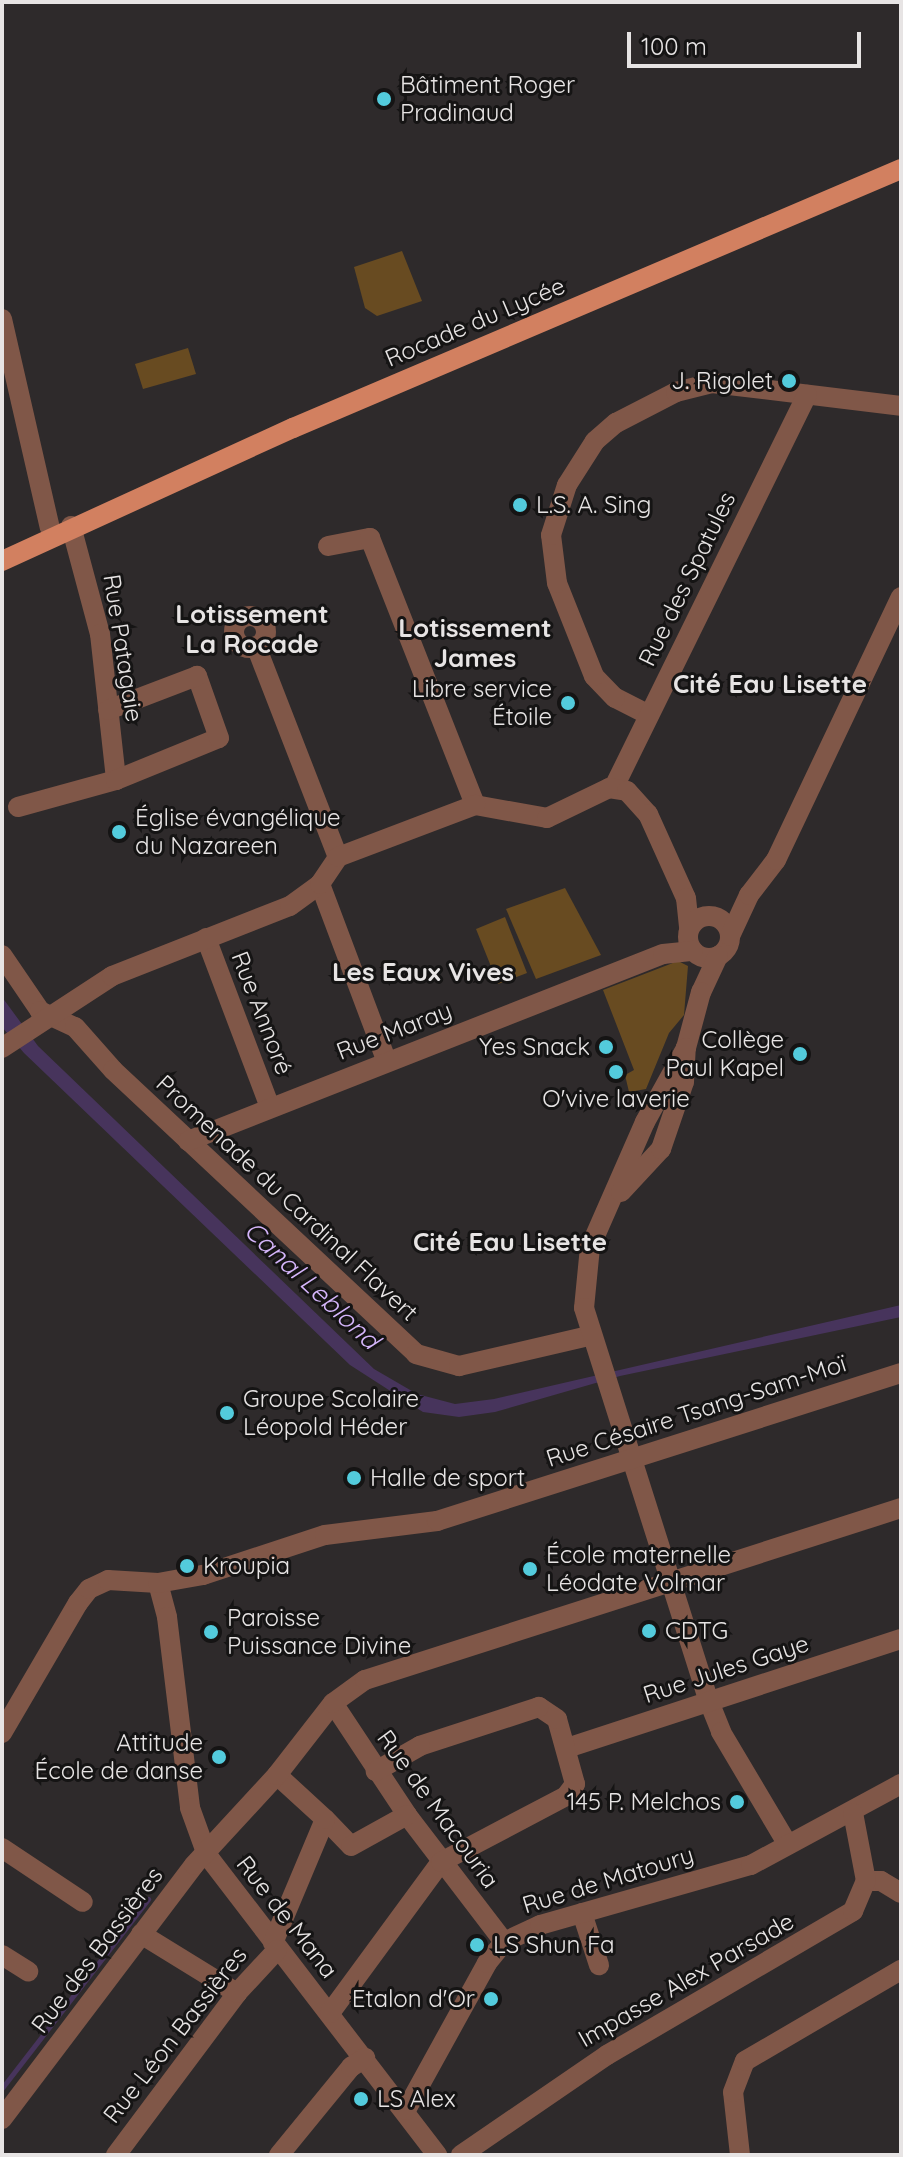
<!DOCTYPE html>
<meta charset="utf-8">
<style>
body{margin:0}
#map{position:relative;width:903px;height:2157px;overflow:hidden;background:#2e2a2b;font-family:Quicksand,sans-serif}
div>[style]{position:absolute}
.green>*{inset:0;background:#684b21}
.water>*{inset:0;background:#47345c}
.stream>*{height:5px;margin:-2.5px;padding:0 2.5px;transform-origin:2.5px;border-radius:2.5px;background:#47345c}
.minor>*{height:20px;margin:-10px;padding:0 10px;transform-origin:10px;border-radius:10px;background:#805748}
.minor>.ring{margin:-10px;padding:0;box-sizing:content-box;background:none;border:20px solid #805748;border-radius:50%}
.major>*{height:20px;margin:-10px;padding:0 10px;transform-origin:10px;border-radius:10px;background:#d28060}
.dots>*{width:22px;height:22px;translate:-50% -50%;box-sizing:border-box;border:4px solid #151414;border-radius:50%}
span{translate:-50% -50%;white-space:nowrap;text-align:center;line-height:1.15;-webkit-text-stroke:6px #151414;paint-order:stroke}
.poi-label{font-size:24px;color:#e7e4e4}
.left{translate:0 -50%;text-align:left}
.right{translate:-100% -50%;text-align:right}
.street-label{font-size:24px;color:#e7e4e4}
.neighbourhood-label{font-size:26px;color:#e7e4e4;font-weight:700}
.water-label{font-size:26px;color:#d4b5fa;font-style:italic}
.frame{position:absolute;inset:0;border:4px solid #e7e4e4;pointer-events:none}
.scale{position:absolute;left:627px;top:32px;width:234px;height:36px;box-sizing:border-box;border:4px solid #e7e4e4;border-top:0;padding-left:10px;font-size:24px;line-height:28px;white-space:nowrap;color:#e7e4e4;-webkit-text-stroke:6px #151414;paint-order:stroke}
</style>
<div id="map">
<div class="green">
<div style="clip-path:polygon(402px 251px,422px 301px,377px 316px,365px 308px,354px 267px)"></div>
<div style="clip-path:polygon(188px 348px,196px 374px,143px 389px,135px 364px)"></div>
<div style="clip-path:polygon(565px 888px,601px 955px,536px 979px,506px 909px)"></div>
<div style="clip-path:polygon(505px 917px,527px 973px,498px 984px,476px 929px)"></div>
<div style="clip-path:polygon(678px 961px,688px 966px,684px 1015px,669px 1033px,646px 1089px,629px 1092px,625px 1075px,634px 1070px,603px 990px)"></div>
</div>
<div class="water">
<div style="clip-path:polygon(2px 997px,38px 1046px,374px 1369px,417px 1394px,455px 1404px,494px 1399px,901px 1305px,901px 1317px,620px 1376px,495px 1412px,459px 1417px,423px 1412px,350px 1365px,24px 1053px,2px 1027px)"></div>
</div>
<div class="stream">
<div style="left:2px;top:2088px;width:239px;rotate:-52.3deg"></div>
</div>
<div class="minor">
<div style="left:2px;top:319px;width:214px;rotate:77.1deg"></div>
<div style="left:71px;top:526px;width:112px;rotate:75deg"></div>
<div style="left:100px;top:634px;width:147px;rotate:83.7deg"></div>
<div style="left:328px;top:546px;width:43px;rotate:-10.8deg"></div>
<div style="left:370px;top:538px;width:287px;rotate:68.5deg"></div>
<div class="ring" style="left:234px;top:616px;width:12px;height:12px"></div>
<div style="left:256px;top:646px;width:226px;rotate:68.8deg"></div>
<div style="left:649px;top:715px;width:38px;rotate:-153deg"></div>
<div style="left:615px;top:698px;width:30px;rotate:-134deg"></div>
<div style="left:594px;top:676px;width:100px;rotate:-111.7deg"></div>
<div style="left:557px;top:583px;width:48px;rotate:-97.1deg"></div>
<div style="left:551px;top:535px;width:52px;rotate:-72.3deg"></div>
<div style="left:567px;top:485px;width:52px;rotate:-57.5deg"></div>
<div style="left:595px;top:441px;width:28px;rotate:-41deg"></div>
<div style="left:616px;top:423px;width:68px;rotate:-27.3deg"></div>
<div style="left:676px;top:392px;width:37px;rotate:-14deg"></div>
<div style="left:712px;top:383px;width:190px;rotate:6.9deg"></div>
<div style="left:614px;top:787px;width:437px;rotate:-63.8deg"></div>
<div style="left:475px;top:805px;width:73px;rotate:10.2deg"></div>
<div style="left:547px;top:818px;width:69px;rotate:-25.8deg"></div>
<div style="left:609px;top:788px;width:18px;rotate:9deg"></div>
<div style="left:627px;top:791px;width:31px;rotate:48deg"></div>
<div style="left:648px;top:814px;width:92px;rotate:65.7deg"></div>
<div style="left:686px;top:898px;width:31px;rotate:84deg"></div>
<div style="left:18px;top:807px;width:102px;rotate:-15.4deg"></div>
<div style="left:116px;top:780px;width:111px;rotate:-22.2deg"></div>
<div style="left:219px;top:738px;width:66px;rotate:-109.5deg"></div>
<div style="left:197px;top:676px;width:95px;rotate:159.1deg"></div>
<div style="left:320px;top:884px;width:190px;rotate:69.4deg"></div>
<div class="ring" style="left:688px;top:916px;width:22px;height:22px"></div>
<div style="left:730px;top:936px;width:45px;rotate:-65.1deg"></div>
<div style="left:749px;top:895px;width:44px;rotate:-52.4deg"></div>
<div style="left:776px;top:860px;width:291px;rotate:-64.6deg"></div>
<div style="left:206px;top:938px;width:181px;rotate:69.3deg"></div>
<div style="left:2px;top:955px;width:68px;rotate:55.8deg"></div>
<div style="left:40px;top:1011px;width:38px;rotate:25deg"></div>
<div style="left:75px;top:1027px;width:57px;rotate:48.5deg"></div>
<div style="left:113px;top:1070px;width:415px;rotate:43.1deg"></div>
<div style="left:416px;top:1354px;width:45px;rotate:15.6deg"></div>
<div style="left:459px;top:1366px;width:133px;rotate:-13deg"></div>
<div style="left:718px;top:956px;width:40px;rotate:115deg"></div>
<div style="left:701px;top:992px;width:58px;rotate:105deg"></div>
<div style="left:686px;top:1048px;width:85px;rotate:119deg"></div>
<div style="left:645px;top:1122px;width:137px;rotate:113.7deg"></div>
<div style="left:590px;top:1247px;width:61px;rotate:95.6deg"></div>
<div style="left:584px;top:1308px;width:410px;rotate:72.4deg"></div>
<div style="left:708px;top:1699px;width:35px;rotate:68deg"></div>
<div style="left:721px;top:1732px;width:131px;rotate:59.3deg"></div>
<div style="left:2px;top:1048px;width:131px;rotate:-33.2deg"></div>
<div style="left:112px;top:976px;width:191px;rotate:-21.5deg"></div>
<div style="left:290px;top:906px;width:37px;rotate:-36deg"></div>
<div style="left:320px;top:884px;width:32px;rotate:-56deg"></div>
<div style="left:338px;top:857px;width:147px;rotate:-20.8deg"></div>
<div style="left:188px;top:1141px;width:510px;rotate:-21.49deg"></div>
<div style="left:663px;top:954px;width:30px;rotate:-6deg"></div>
<div style="left:621px;top:1192px;width:59px;rotate:-47.1deg"></div>
<div style="left:661px;top:1149px;width:71px;rotate:-71.1deg"></div>
<div style="left:684px;top:1082px;width:34px;rotate:-87deg"></div>
<div style="left:158px;top:1583px;width:35px;rotate:75deg"></div>
<div style="left:167px;top:1617px;width:192px;rotate:83.1deg"></div>
<div style="left:190px;top:1808px;width:50px;rotate:70.1deg"></div>
<div style="left:207px;top:1855px;width:378px;rotate:52.5deg"></div>
<div style="left:333px;top:1703px;width:134px;rotate:56.5deg"></div>
<div style="left:407px;top:1815px;width:160px;rotate:52.6deg"></div>
<div style="left:2px;top:1733px;width:151px;rotate:-59.7deg"></div>
<div style="left:78px;top:1603px;width:18px;rotate:-52deg"></div>
<div style="left:89px;top:1589px;width:21px;rotate:-25deg"></div>
<div style="left:108px;top:1580px;width:50px;rotate:3.4deg"></div>
<div style="left:158px;top:1583px;width:46px;rotate:-10.1deg"></div>
<div style="left:203px;top:1575px;width:128px;rotate:-18.2deg"></div>
<div style="left:325px;top:1535px;width:113px;rotate:-7.1deg"></div>
<div style="left:437px;top:1521px;width:487px;rotate:-17.7deg"></div>
<div style="left:567px;top:1748px;width:351px;rotate:-18.1deg"></div>
<div style="left:325px;top:1819px;width:37px;rotate:46deg"></div>
<div style="left:351px;top:1846px;width:64px;rotate:-29deg"></div>
<div style="left:2px;top:1848px;width:97px;rotate:33.7deg"></div>
<div style="left:866px;top:1881px;width:15px"></div>
<div style="left:881px;top:1881px;width:23px;rotate:31deg"></div>
<div style="left:582px;top:1913px;width:55px;rotate:71.9deg"></div>
<div style="left:141px;top:1934px;width:113px;rotate:31.6deg"></div>
<div style="left:273px;top:1943px;width:134px;rotate:-67.2deg"></div>
<div style="left:325px;top:1819px;width:65px;rotate:-137.5deg"></div>
<div style="left:2px;top:1955px;width:31px;rotate:32deg"></div>
<div style="left:330px;top:2013px;width:187px;rotate:-53.7deg"></div>
<div style="left:441px;top:1862px;width:141px;rotate:-27.8deg"></div>
<div style="left:566px;top:1796px;width:15px;rotate:-53deg"></div>
<div style="left:575px;top:1784px;width:67px;rotate:-105.5deg"></div>
<div style="left:557px;top:1719px;width:22px;rotate:-146deg"></div>
<div style="left:539px;top:1707px;width:125px;rotate:161.9deg"></div>
<div style="left:420px;top:1746px;width:51px;rotate:150.4deg"></div>
<div style="left:406px;top:2110px;width:168px;rotate:-61.1deg"></div>
<div style="left:487px;top:1963px;width:27px;rotate:-51deg"></div>
<div style="left:504px;top:1942px;width:40px;rotate:-25deg"></div>
<div style="left:540px;top:1925px;width:219px;rotate:-15.9deg"></div>
<div style="left:751px;top:1865px;width:170px;rotate:-28.4deg"></div>
<div style="left:2px;top:2119px;width:318px;rotate:-52.9deg"></div>
<div style="left:194px;top:1865px;width:122px;rotate:-47.3deg"></div>
<div style="left:277px;top:1775px;width:91px;rotate:-52.1deg"></div>
<div style="left:333px;top:1703px;width:39px;rotate:-36deg"></div>
<div style="left:365px;top:1680px;width:563px;rotate:-17.79deg"></div>
<div style="left:116px;top:2155px;width:202px;rotate:-53.2deg"></div>
<div style="left:237px;top:1993px;width:59px;rotate:-47.1deg"></div>
<div style="left:279px;top:2155px;width:114px;rotate:-50.7deg"></div>
<div style="left:351px;top:2067px;width:17px;rotate:-33deg"></div>
<div style="left:461px;top:2155px;width:177px;rotate:-34.4deg"></div>
<div style="left:607px;top:2055px;width:285px;rotate:-30.3deg"></div>
<div style="left:853px;top:1911px;width:33px;rotate:-67deg"></div>
<div style="left:866px;top:1881px;width:69px;rotate:-100.8deg"></div>
<div style="left:740px;top:2155px;width:63px;rotate:-96.3deg"></div>
<div style="left:733px;top:2092px;width:33px;rotate:-69deg"></div>
<div style="left:745px;top:2061px;width:181px;rotate:-30.3deg"></div>
</div>
<div class="major">
<div style="left:2px;top:561px;width:320px;rotate:-24.6deg"></div>
<div style="left:293px;top:428px;width:661px;rotate:-23.07deg"></div>
</div>
<div class="dots">
<div style="left:384px;top:99px;background:#53cbdc"></div>
<div style="left:789px;top:381px;background:#53cbdc"></div>
<div style="left:520px;top:505px;background:#53cbdc"></div>
<div style="left:568px;top:703px;background:#53cbdc"></div>
<div style="left:119px;top:832px;background:#53cbdc"></div>
<div style="left:606px;top:1047px;background:#53cbdc"></div>
<div style="left:800px;top:1054px;background:#53cbdc"></div>
<div style="left:616px;top:1072px;background:#53cbdc"></div>
<div style="left:227px;top:1413px;background:#53cbdc"></div>
<div style="left:354px;top:1478px;background:#53cbdc"></div>
<div style="left:187px;top:1566px;background:#53cbdc"></div>
<div style="left:530px;top:1569px;background:#53cbdc"></div>
<div style="left:649px;top:1631px;background:#53cbdc"></div>
<div style="left:211px;top:1632px;background:#53cbdc"></div>
<div style="left:219px;top:1757px;background:#53cbdc"></div>
<div style="left:737px;top:1802px;background:#53cbdc"></div>
<div style="left:477px;top:1945px;background:#53cbdc"></div>
<div style="left:491px;top:1999px;background:#53cbdc"></div>
<div style="left:361px;top:2099px;background:#53cbdc"></div>
</div>
<div class="poi-label">
<span class="left" style="left:400px;top:99px">Bâtiment Roger<br>Pradinaud</span>
<span class="right" style="left:773px;top:381px">J. Rigolet</span>
<span class="left" style="left:536px;top:505px">L.S. A. Sing</span>
<span class="right" style="left:552px;top:703px">Libre service<br>Étoile</span>
<span class="left" style="left:135px;top:832px">Église évangélique<br>du Nazareen</span>
<span class="right" style="left:784px;top:1054px">Collège<br>Paul Kapel</span>
<span class="right" style="left:590px;top:1047px">Yes Snack</span>
<span style="left:616px;top:1099px">O'vive laverie</span>
<span class="left" style="left:243px;top:1413px">Groupe Scolaire<br>Léopold Héder</span>
<span class="left" style="left:370px;top:1478px">Halle de sport</span>
<span class="left" style="left:546px;top:1569px">École maternelle<br>Léodate Volmar</span>
<span class="left" style="left:203px;top:1566px">Kroupia</span>
<span class="left" style="left:227px;top:1632px">Paroisse<br>Puissance Divine</span>
<span class="left" style="left:665px;top:1631px">CDTG</span>
<span class="right" style="left:203px;top:1757px">Attitude<br>École de danse</span>
<span class="right" style="left:721px;top:1802px">145 P. Melchos</span>
<span class="left" style="left:493px;top:1945px">LS Shun Fa</span>
<span class="right" style="left:475px;top:1999px">Etalon d'Or</span>
<span class="left" style="left:377px;top:2099px">LS Alex</span>
</div>
<div class="street-label">
<span style="left:475px;top:322px;rotate:-23deg">Rocade du Lycée</span>
<span style="left:687px;top:579px;rotate:-64deg">Rue des Spatules</span>
<span style="left:123px;top:648px;rotate:81deg">Rue Patagaie</span>
<span style="left:262px;top:1013px;rotate:69deg">Rue Annoré</span>
<span style="left:394px;top:1031px;rotate:-21deg">Rue Maray</span>
<span style="left:287px;top:1198px;rotate:43deg">Promenade du Cardinal Flavert</span>
<span style="left:696px;top:1411px;rotate:-18deg">Rue Césaire Tsang-Sam-Moï</span>
<span style="left:726px;top:1669px;rotate:-18deg">Rue Jules Gaye</span>
<span style="left:438px;top:1809px;rotate:54deg">Rue de Macouria</span>
<span style="left:608px;top:1880px;rotate:-17deg">Rue de Matoury</span>
<span style="left:287px;top:1917px;rotate:52deg">Rue de Mana</span>
<span style="left:97px;top:1950px;rotate:-53deg">Rue des Bassières</span>
<span style="left:686px;top:1980px;rotate:-30deg">Impasse Alex Parsade</span>
<span style="left:175px;top:2035px;rotate:-52deg">Rue Léon Bassières</span>
</div>
<div class="neighbourhood-label">
<span style="left:252px;top:629px">Lotissement<br>La Rocade</span>
<span style="left:475px;top:643px">Lotissement<br>James</span>
<span style="left:770px;top:684px">Cité Eau Lisette</span>
<span style="left:423px;top:972px">Les Eaux Vives</span>
<span style="left:510px;top:1242px">Cité Eau Lisette</span>
</div>
<div class="water-label">
<span style="left:312px;top:1285px;rotate:43deg">Canal Leblond</span>
</div>
<div class="frame"></div>
<div class="scale">100 m</div>
</div>
